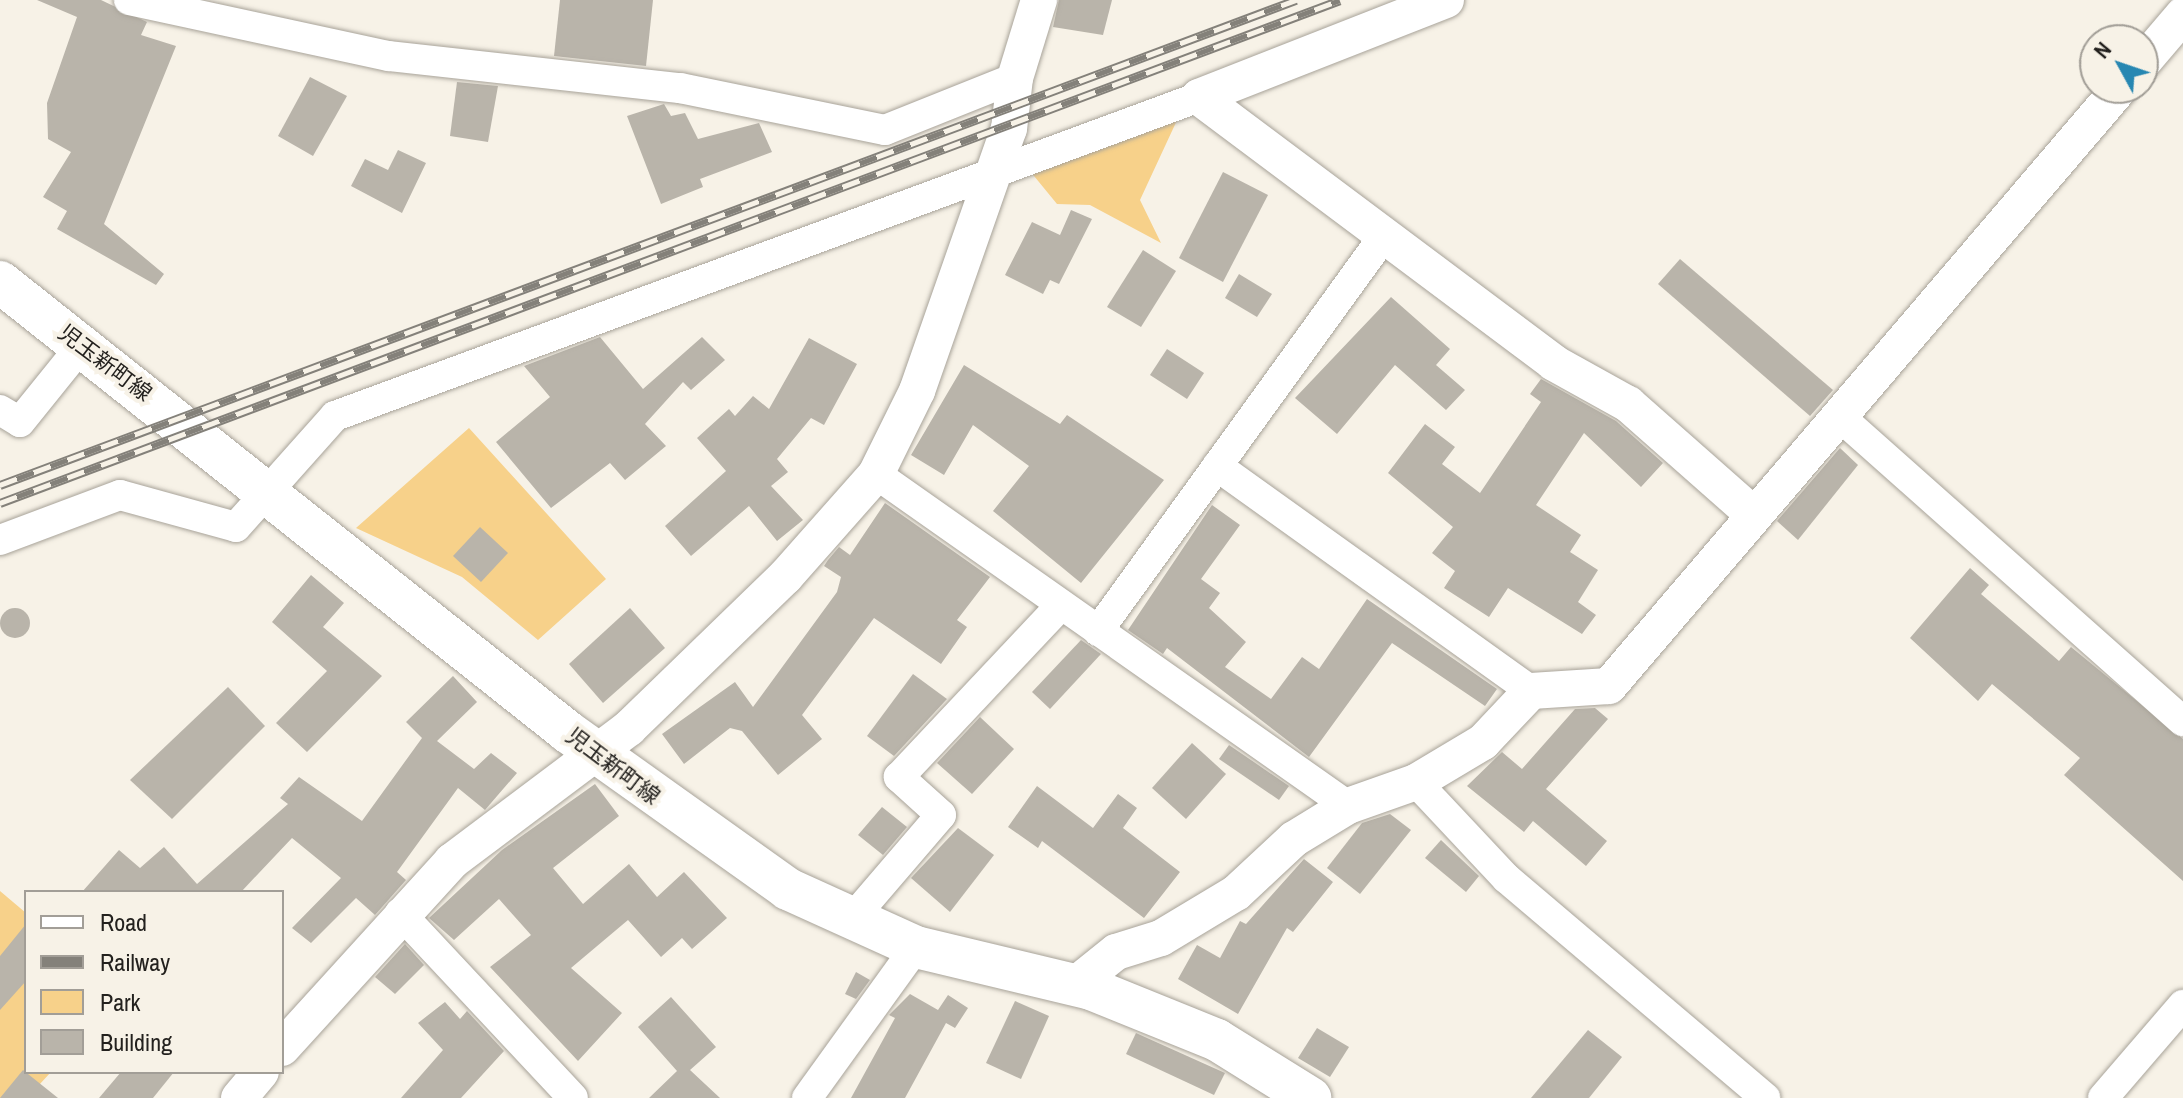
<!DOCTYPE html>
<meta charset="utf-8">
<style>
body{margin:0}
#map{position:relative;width:2183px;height:1098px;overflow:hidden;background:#f7f2e7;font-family:"Archivo Narrow","Noto Sans JP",sans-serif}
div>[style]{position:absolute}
.green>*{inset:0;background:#f7d18a}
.building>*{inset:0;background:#b9b4aa}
.round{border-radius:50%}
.roads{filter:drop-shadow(0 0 2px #a8a399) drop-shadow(0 0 2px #a8a399)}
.minor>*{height:30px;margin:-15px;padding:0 15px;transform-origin:15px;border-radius:15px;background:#fff}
.tertiary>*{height:36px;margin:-18px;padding:0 18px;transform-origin:18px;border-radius:18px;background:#fff}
.secondary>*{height:42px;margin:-21px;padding:0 21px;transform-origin:21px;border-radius:21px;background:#fff}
.rail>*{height:9px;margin-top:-4.5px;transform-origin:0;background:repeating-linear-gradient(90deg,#f7f2e7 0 18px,#84817a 0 36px);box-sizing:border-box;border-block:2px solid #84817a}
span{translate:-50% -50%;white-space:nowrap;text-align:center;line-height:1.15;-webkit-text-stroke:8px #f7f2e7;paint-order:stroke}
.street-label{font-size:22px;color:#23211e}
.legend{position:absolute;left:24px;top:890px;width:260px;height:184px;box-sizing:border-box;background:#f7f2e7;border:2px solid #a29e97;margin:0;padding:10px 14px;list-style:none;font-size:24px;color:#23211e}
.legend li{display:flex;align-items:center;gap:16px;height:40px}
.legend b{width:40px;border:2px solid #a29e97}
.north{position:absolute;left:2079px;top:24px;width:80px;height:80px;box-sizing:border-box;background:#f7f2e7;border:2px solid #a29e97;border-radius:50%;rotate:310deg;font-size:22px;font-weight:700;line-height:32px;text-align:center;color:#23211e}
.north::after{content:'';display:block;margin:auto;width:28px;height:36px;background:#2787b2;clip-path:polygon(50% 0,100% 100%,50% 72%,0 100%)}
</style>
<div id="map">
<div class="green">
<div style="clip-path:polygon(1185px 103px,1140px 200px,1161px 243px,1090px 205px,1057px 204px,1025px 165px)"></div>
<div style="clip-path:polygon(469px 428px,606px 579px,538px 640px,462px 577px,356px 528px)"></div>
<div style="clip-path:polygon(0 891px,26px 913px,26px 1072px,51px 1072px,27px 1098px,0 1098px)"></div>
</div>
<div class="building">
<div style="clip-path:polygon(37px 0,101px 0,147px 22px,141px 35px,176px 46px,104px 224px,164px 274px,156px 285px,57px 229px,67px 211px,43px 197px,71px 152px,48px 139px,47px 103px,77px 17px)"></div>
<div style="clip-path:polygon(560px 0,653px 0,646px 66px,554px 56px)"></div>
<div style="clip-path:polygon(1059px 0,1112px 0,1103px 35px,1053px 27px)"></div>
<div style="clip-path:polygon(310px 77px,347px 96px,313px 156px,278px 136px)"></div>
<div style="clip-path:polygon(457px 82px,498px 86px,488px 142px,450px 136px)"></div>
<div style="clip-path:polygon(664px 104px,671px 116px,685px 113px,698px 139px,759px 123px,772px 152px,700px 179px,703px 187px,661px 204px,627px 116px)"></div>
<div style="clip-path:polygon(398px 150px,426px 163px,402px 213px,351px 186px,365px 159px,388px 170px)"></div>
<div style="clip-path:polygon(1223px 172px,1268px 195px,1223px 282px,1179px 258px)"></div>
<div style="clip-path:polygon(1071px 210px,1092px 219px,1059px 284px,1050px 280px,1043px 294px,1005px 275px,1032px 222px,1060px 235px)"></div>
<div style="clip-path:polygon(1143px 250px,1176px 271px,1141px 327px,1107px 307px)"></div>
<div style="clip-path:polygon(1680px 259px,1833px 390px,1810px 416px,1658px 284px)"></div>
<div style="clip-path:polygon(1239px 274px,1272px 294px,1257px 317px,1225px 298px)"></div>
<div style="clip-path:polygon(1391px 297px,1450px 349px,1436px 365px,1465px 390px,1446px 410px,1395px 365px,1337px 434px,1295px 398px)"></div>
<div style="clip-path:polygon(600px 337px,643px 389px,702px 337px,725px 360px,691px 390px,683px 382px,645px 424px,666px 446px,625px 480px,610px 463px,551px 508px,496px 442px,550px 397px,524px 366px)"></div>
<div style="clip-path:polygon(809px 338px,857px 364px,824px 425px,811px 418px,777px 459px,788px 472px,771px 486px,803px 520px,777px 541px,749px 506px,691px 556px,665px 526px,726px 471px,697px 438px,729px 409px,735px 416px,753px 396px,769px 409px)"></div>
<div style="clip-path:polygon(1167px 349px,1204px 373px,1187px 399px,1150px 375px)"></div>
<div style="clip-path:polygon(964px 365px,1060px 424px,1067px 415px,1164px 480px,1081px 583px,993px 511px,1029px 466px,973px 425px,944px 475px,911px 455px)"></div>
<div style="clip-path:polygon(1541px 379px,1616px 421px,1663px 463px,1641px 487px,1584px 433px,1536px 505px,1581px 535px,1570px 552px,1598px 570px,1578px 602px,1596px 615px,1582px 634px,1508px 588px,1489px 617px,1444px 588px,1455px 571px,1432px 553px,1453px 527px,1388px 473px,1425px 424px,1455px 447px,1442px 464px,1480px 493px,1541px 402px,1530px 394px)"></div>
<div style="clip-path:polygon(1840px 448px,1858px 465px,1798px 540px,1777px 521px)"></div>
<div style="clip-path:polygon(885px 503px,990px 577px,957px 620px,967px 627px,941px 664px,874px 618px,802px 715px,822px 739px,778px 775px,742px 731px,730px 728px,684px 764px,662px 734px,735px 682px,753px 707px,837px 592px,841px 577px,824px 566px,828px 560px,839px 547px,850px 555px)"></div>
<div style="clip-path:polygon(1212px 505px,1240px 525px,1201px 579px,1220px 593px,1209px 608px,1246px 642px,1225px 667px,1271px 699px,1302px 657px,1319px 669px,1367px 599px,1497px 689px,1485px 706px,1392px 643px,1309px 757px,1167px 648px,1163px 654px,1128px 630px)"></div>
<div style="clip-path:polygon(480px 527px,508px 553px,481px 582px,453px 556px)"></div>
<div style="clip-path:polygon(1970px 568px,1989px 585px,1981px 594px,2059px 661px,2071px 647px,2183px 739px,2183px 881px,2064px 775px,2080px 758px,1992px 684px,1978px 701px,1910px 638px)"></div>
<div style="clip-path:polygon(311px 575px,344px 603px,323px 627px,382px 676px,307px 752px,276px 723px,327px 671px,272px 622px)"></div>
<div class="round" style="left:0;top:608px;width:30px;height:30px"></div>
<div style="clip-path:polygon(630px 608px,665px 648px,603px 703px,569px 664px)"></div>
<div style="clip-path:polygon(1081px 640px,1101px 654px,1050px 709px,1032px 692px)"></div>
<div style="clip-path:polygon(913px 674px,947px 699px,894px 756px,867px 736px)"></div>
<div style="clip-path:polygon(453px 676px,477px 702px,437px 741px,474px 769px,491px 753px,517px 773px,485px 810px,458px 788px,397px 872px,406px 880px,375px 915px,356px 898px,311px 943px,292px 928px,341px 878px,292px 838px,241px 892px,82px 892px,119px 850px,140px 868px,164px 847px,197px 884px,288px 804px,280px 798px,299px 777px,362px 821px,422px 738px,406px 722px)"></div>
<div style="clip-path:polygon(228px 687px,265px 726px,172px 819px,130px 780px)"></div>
<div style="clip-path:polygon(1595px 708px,1608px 719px,1546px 789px,1607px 841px,1586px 866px,1533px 821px,1524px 832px,1467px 786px,1502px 752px,1522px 769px,1575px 709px)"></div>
<div style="clip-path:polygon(980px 717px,1014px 749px,972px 794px,937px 763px)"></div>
<div style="clip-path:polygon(1192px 743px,1226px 774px,1186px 819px,1152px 788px)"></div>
<div style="clip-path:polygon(1229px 745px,1289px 786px,1279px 800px,1219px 759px)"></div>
<div style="clip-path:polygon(595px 784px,619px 816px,553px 868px,583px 904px,629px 864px,657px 897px,684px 872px,727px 918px,692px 949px,682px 938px,661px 957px,628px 920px,571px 968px,622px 1013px,578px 1061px,490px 967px,531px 935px,499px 899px,454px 940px,429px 918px,502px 850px)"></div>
<div style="clip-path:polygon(1037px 786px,1093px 828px,1118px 794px,1137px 808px,1123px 828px,1180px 872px,1144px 918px,1042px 841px,1038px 848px,1008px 827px)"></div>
<div style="clip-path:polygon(882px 807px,907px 827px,883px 855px,858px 835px)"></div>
<div style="clip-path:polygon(1390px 814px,1411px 830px,1360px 894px,1327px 868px,1362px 823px)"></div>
<div style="clip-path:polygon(958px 828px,994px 855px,950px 912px,911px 878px)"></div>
<div style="clip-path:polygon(1441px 840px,1479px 876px,1466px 892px,1425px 858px)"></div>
<div style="clip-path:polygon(1304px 859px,1333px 882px,1293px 932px,1287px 928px,1238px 1014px,1178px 979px,1197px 945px,1220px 958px,1240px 921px,1246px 924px)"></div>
<div style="clip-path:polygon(26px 924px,26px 981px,0 1010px,0 956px)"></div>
<div style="clip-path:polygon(405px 944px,424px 965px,395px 994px,375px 977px)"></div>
<div style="clip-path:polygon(856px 972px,870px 980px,856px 999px,845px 994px)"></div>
<div style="clip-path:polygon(910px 994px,938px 1010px,948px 995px,968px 1008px,955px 1028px,946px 1023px,905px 1098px,851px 1098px,895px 1018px,889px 1015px)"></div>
<div style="clip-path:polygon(671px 997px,716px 1047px,690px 1070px,720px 1098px,649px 1098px,677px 1071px,638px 1027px)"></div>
<div style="clip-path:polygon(1015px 1001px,1049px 1016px,1021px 1079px,986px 1063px)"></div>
<div style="clip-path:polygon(445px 1002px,460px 1019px,467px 1011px,504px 1051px,461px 1098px,401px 1098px,443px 1050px,418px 1023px)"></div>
<div style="clip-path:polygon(1317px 1028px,1349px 1047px,1330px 1077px,1298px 1058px)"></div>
<div style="clip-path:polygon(1588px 1030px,1622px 1057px,1589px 1098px,1531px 1098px)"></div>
<div style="clip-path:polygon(1136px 1033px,1225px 1073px,1214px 1095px,1126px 1054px)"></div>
<div style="clip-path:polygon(23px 1070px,58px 1098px,0 1098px)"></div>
<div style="clip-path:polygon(121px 1072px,174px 1072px,153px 1098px,99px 1098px)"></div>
</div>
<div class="roads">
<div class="minor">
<div style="left:129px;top:0;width:266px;rotate:12.2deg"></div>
<div style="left:389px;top:56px;width:293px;rotate:6.3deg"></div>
<div style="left:680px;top:88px;width:209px;rotate:11.6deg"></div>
<div style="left:885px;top:130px;width:140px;rotate:-21.8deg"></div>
<div style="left:0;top:410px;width:23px;rotate:31deg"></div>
<div style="left:20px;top:422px;width:100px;rotate:-51.1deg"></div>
<div style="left:1839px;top:416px;width:460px;rotate:41.6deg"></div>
<div style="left:1217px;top:466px;width:386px;rotate:35.6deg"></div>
<div style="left:876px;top:474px;width:577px;rotate:35.12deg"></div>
<div style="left:0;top:540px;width:128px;rotate:-20.6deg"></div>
<div style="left:120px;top:495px;width:120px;rotate:15.4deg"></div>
<div style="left:236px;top:527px;width:149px;rotate:-48.3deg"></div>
<div style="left:335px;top:416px;width:921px;rotate:-20.26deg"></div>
<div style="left:1098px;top:631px;width:486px;rotate:-54.1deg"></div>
<div style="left:1416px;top:782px;width:132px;rotate:46.8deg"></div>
<div style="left:1506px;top:878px;width:340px;rotate:40.3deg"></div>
<div style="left:400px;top:913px;width:253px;rotate:46.9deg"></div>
<div style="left:851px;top:920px;width:138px;rotate:-49.4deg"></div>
<div style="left:941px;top:815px;width:57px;rotate:-137.9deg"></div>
<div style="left:899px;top:777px;width:236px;rotate:-46.7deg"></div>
<div style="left:807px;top:1098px;width:186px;rotate:-54.2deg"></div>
<div style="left:2103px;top:1098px;width:123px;rotate:-49.3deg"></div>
</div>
<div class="tertiary">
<div style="left:1446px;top:0;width:265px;rotate:158.6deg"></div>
<div style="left:1199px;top:97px;width:444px;rotate:36.8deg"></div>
<div style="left:1554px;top:363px;width:85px;rotate:29deg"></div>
<div style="left:1628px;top:404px;width:168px;rotate:41.4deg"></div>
<div style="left:2143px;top:62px;width:62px;rotate:-49.6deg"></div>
<div style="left:1076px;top:984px;width:51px;rotate:-38.7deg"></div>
<div style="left:1116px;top:952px;width:47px;rotate:-17.3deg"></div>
<div style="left:1161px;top:938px;width:87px;rotate:-31deg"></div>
<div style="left:1236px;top:893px;width:79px;rotate:-43deg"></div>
<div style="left:1294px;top:839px;width:63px;rotate:-31.4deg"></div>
<div style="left:1348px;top:806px;width:72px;rotate:-19.4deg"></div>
<div style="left:1416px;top:782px;width:78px;rotate:-30.8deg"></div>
<div style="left:1483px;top:742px;width:70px;rotate:-46.7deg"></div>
<div style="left:1531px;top:691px;width:78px;rotate:-3.7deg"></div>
<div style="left:1609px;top:686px;width:787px;rotate:-49.49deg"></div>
<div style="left:282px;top:1048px;width:253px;rotate:-47.7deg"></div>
<div style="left:452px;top:861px;width:221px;rotate:-36.9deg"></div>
<div style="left:629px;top:728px;width:217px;rotate:-44.1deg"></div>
<div style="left:785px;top:577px;width:137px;rotate:-48.5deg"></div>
<div style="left:876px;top:474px;width:93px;rotate:-63.7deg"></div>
<div style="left:917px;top:391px;width:278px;rotate:-70.7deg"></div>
<div style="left:1009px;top:129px;width:51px;rotate:-83.3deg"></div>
<div style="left:1015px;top:78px;width:82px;rotate:-72.9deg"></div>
<div style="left:239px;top:1098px;width:34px;rotate:-50deg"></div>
</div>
<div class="secondary">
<div style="left:0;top:282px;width:725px;rotate:38.39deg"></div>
<div style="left:568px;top:732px;width:270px;rotate:35.5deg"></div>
<div style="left:788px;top:889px;width:141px;rotate:24.4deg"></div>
<div style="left:916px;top:947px;width:180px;rotate:13.5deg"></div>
<div style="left:1091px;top:989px;width:136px;rotate:22deg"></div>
<div style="left:1217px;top:1040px;width:110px;rotate:31.9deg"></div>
</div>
</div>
<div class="rail">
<div style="left:0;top:485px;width:1384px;rotate:-20.52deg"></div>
<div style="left:0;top:503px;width:1431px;rotate:-20.57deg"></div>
</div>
<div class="street-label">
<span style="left:105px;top:363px;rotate:37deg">児玉新町線</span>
<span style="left:613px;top:766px;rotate:37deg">児玉新町線</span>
</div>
<ul class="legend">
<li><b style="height:10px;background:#fff"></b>Road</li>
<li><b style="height:10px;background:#84817a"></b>Railway</li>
<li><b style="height:22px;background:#f7d18a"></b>Park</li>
<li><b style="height:22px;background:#b9b4aa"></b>Building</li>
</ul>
<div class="north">N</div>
</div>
